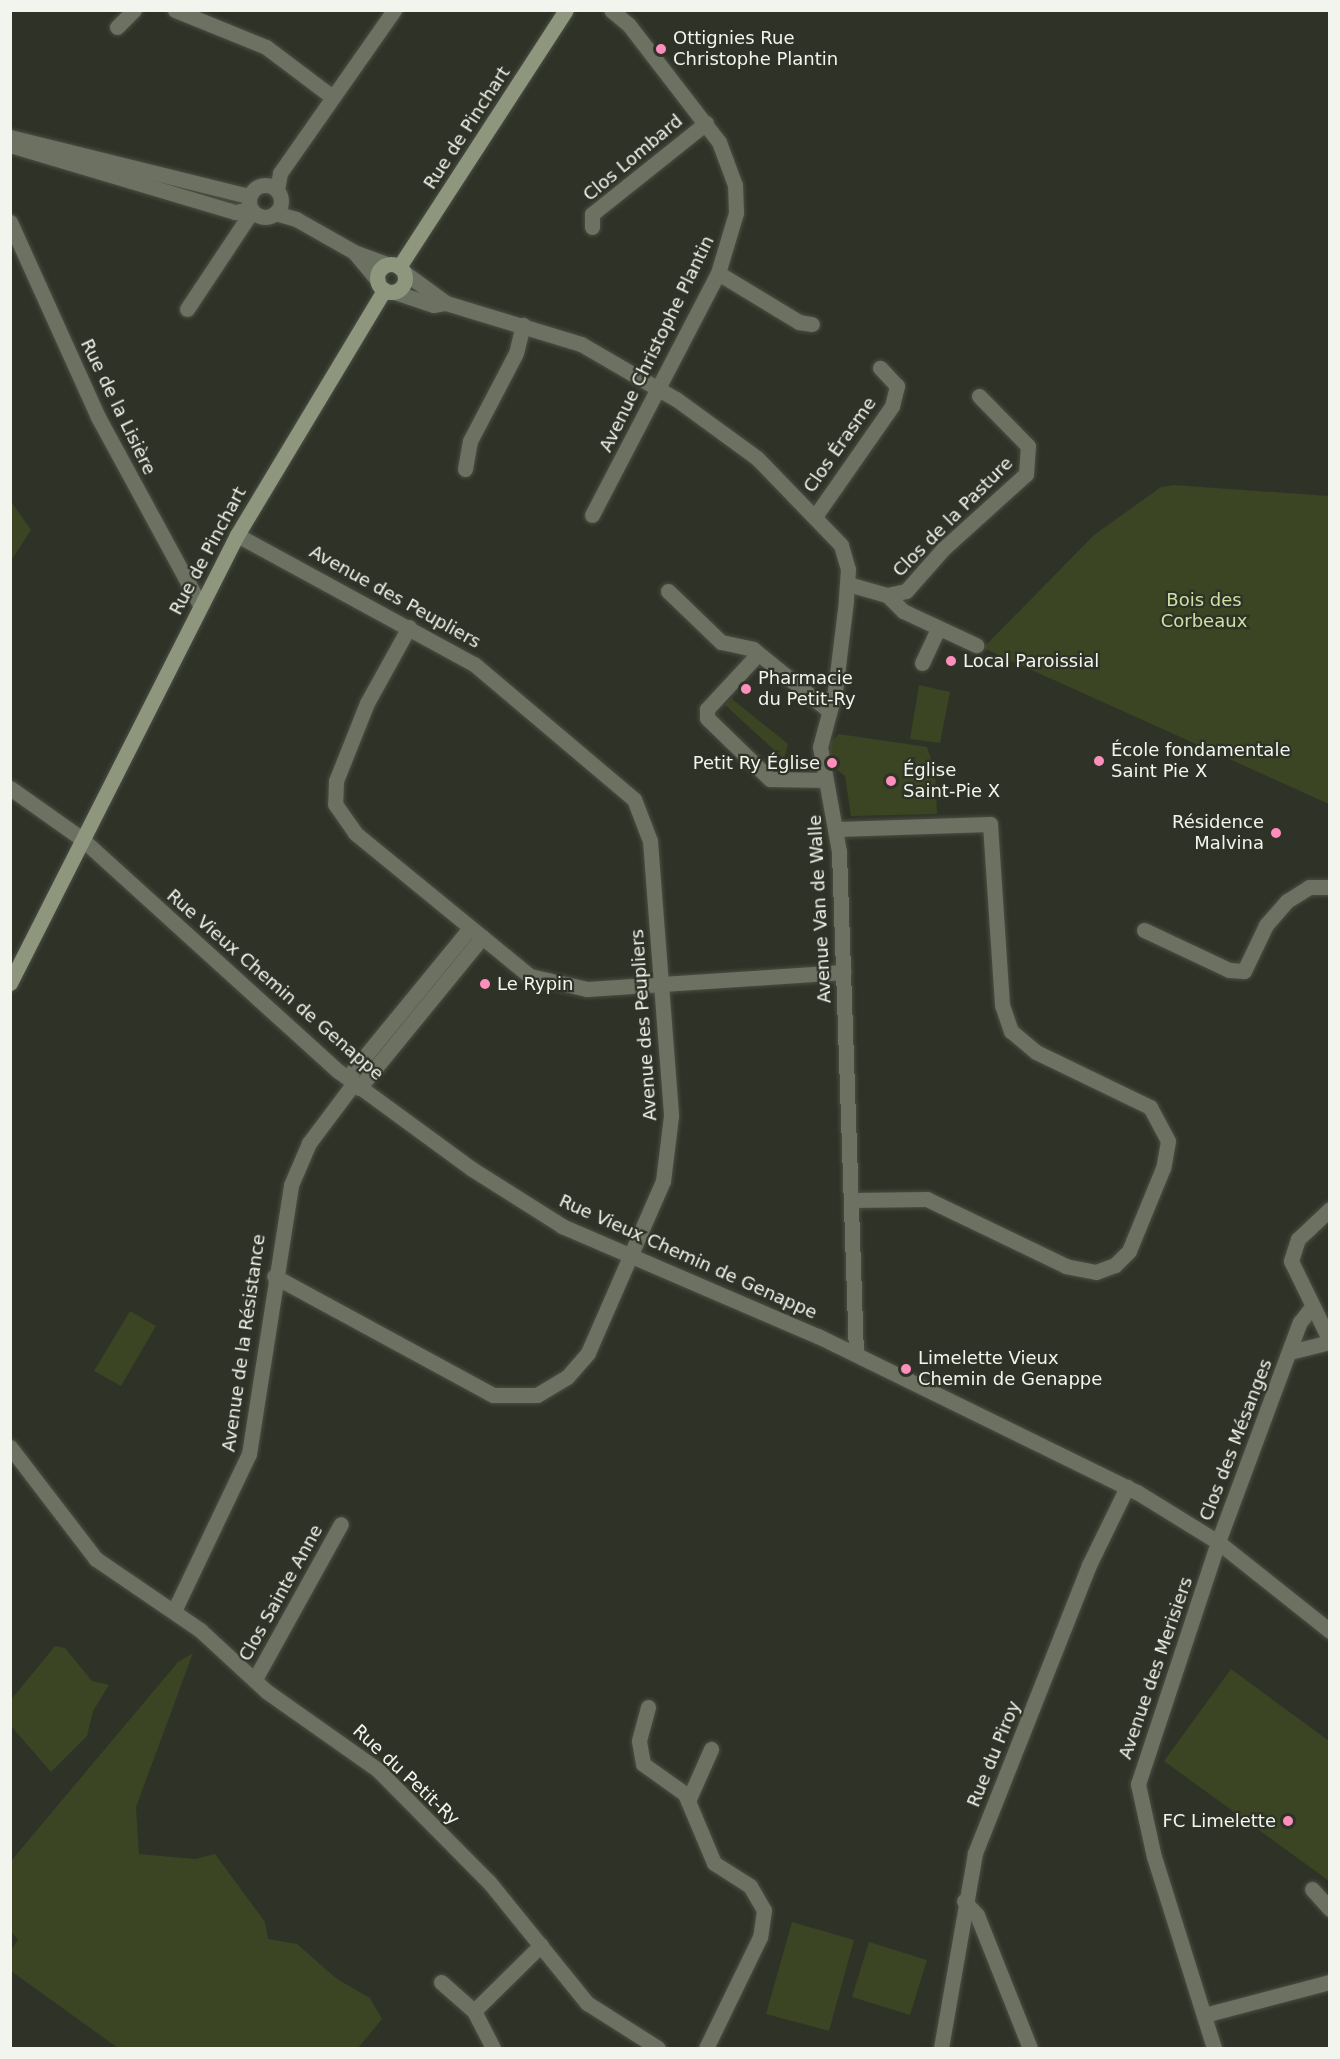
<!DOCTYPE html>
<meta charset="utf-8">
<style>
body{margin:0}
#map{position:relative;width:1340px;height:2059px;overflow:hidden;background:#2f3227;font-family:"DejaVu Sans",sans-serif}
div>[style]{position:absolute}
.green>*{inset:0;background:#3b4423}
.roads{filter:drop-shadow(0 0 2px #4a4d43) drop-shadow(0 0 2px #4a4d43)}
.minor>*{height:15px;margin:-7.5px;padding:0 7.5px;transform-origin:7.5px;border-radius:7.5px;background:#6c7162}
.minor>.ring{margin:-7.5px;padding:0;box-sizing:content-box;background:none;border:15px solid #6c7162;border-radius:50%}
.secondary>*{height:15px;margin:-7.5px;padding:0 7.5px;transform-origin:7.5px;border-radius:7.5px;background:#8e967d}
.secondary>.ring{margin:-7.5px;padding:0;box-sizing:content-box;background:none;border:15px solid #8e967d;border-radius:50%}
.dots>*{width:16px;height:16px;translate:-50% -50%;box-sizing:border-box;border:3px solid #2f3227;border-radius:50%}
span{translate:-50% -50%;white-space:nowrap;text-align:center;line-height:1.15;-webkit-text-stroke:4.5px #2f3227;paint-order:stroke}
.poi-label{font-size:18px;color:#f2f5ed}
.left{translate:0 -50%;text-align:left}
.right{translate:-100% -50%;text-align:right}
.street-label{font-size:18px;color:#f2f5ed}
.park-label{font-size:18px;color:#cde0a2}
.frame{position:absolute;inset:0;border:12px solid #f2f5ed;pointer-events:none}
</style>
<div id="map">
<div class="green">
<div style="clip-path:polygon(1174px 485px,1329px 496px,1329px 804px,983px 648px,1094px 535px,1161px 487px)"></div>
<div style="clip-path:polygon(10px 500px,31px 530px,11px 561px,10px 561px)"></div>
<div style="clip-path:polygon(919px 685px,950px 692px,940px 743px,910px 739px)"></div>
<div style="clip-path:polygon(731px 698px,788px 744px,784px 759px,725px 705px)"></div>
<div style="clip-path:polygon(839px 734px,927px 747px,935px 771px,937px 814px,851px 816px,845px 776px,830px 765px,826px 746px)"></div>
<div style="clip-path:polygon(130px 1311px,156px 1326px,121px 1386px,94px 1371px)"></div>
<div style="clip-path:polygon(55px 1646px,65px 1648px,92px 1681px,109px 1685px,93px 1711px,87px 1736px,51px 1772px,11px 1726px,10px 1701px)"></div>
<div style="clip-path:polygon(193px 1653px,136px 1807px,139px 1854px,195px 1859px,215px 1854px,265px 1922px,268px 1939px,297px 1944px,337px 1979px,370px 1998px,382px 2019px,358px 2048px,118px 2048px,11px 1971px,11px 1950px,18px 1940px,11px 1931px,11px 1861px,178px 1662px)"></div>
<div style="clip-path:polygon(1231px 1669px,1329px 1741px,1329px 1881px,1164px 1761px)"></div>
<div style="clip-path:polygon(792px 1922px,854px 1940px,829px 2031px,766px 2014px)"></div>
<div style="clip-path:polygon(869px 1942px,927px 1960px,910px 2015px,852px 1997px)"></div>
</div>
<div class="roads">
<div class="minor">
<div style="left:175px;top:10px;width:98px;rotate:22.1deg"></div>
<div style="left:266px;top:47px;width:81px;rotate:37deg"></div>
<div style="left:117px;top:27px;width:24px;rotate:-45deg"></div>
<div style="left:10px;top:137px;width:246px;rotate:13.9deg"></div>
<div style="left:10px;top:145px;width:235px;rotate:16.6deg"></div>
<div style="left:235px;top:212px;width:15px;rotate:-11deg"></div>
<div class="ring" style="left:249px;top:185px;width:17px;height:17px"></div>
<div style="left:277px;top:190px;width:17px;rotate:-80deg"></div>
<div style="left:280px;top:173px;width:199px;rotate:-55deg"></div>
<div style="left:275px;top:213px;width:22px;rotate:16deg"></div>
<div style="left:296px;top:219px;width:67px;rotate:29.6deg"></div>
<div style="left:354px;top:252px;width:38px;rotate:50deg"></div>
<div style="left:10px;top:222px;width:214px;rotate:65.7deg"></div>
<div style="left:98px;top:417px;width:214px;rotate:61.5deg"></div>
<div style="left:592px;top:227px;width:13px;rotate:-90deg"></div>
<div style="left:592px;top:214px;width:146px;rotate:-38.6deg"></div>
<div style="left:354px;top:252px;width:35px;rotate:20deg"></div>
<div style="left:405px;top:273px;width:51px;rotate:36.2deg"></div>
<div style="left:446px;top:303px;width:141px;rotate:16.9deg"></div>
<div style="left:581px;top:344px;width:110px;rotate:30.1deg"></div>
<div style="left:676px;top:399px;width:100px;rotate:36.1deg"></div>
<div style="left:757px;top:458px;width:121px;rotate:46deg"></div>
<div style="left:841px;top:545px;width:25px;rotate:74deg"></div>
<div style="left:848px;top:569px;width:32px;rotate:94deg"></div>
<div style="left:846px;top:601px;width:91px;rotate:97deg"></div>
<div style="left:835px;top:691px;width:58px;rotate:105deg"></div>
<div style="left:820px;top:747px;width:107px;rotate:79.7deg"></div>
<div style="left:839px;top:852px;width:502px;rotate:88.06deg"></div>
<div style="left:718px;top:273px;width:95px;rotate:31.2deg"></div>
<div style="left:799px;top:322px;width:13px;rotate:9deg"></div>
<div style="left:394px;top:292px;width:41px;rotate:18.4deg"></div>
<div style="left:433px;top:305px;width:13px;rotate:-9deg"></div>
<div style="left:187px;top:309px;width:118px;rotate:-56.4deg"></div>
<div style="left:465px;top:469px;width:28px;rotate:-80deg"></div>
<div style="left:470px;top:441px;width:99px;rotate:-62.4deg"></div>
<div style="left:516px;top:353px;width:29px;rotate:-76deg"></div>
<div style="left:592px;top:515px;width:273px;rotate:-62.5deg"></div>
<div style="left:718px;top:273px;width:63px;rotate:-73.3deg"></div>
<div style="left:736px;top:213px;width:28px;rotate:-92deg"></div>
<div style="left:735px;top:185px;width:46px;rotate:-110.4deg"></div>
<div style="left:719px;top:142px;width:148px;rotate:-127.6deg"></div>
<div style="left:629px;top:25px;width:23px;rotate:-140deg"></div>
<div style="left:816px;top:515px;width:133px;rotate:-55.1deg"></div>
<div style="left:892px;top:406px;width:21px;rotate:-76deg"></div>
<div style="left:897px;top:386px;width:25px;rotate:-133deg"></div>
<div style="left:237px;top:535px;width:270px;rotate:28.6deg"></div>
<div style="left:474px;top:664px;width:209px;rotate:40.2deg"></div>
<div style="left:634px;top:799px;width:45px;rotate:69.1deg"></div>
<div style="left:650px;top:841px;width:276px;rotate:85.6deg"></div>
<div style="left:671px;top:1116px;width:65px;rotate:97deg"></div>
<div style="left:663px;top:1181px;width:188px;rotate:113.6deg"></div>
<div style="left:588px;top:1353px;width:32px;rotate:131deg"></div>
<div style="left:567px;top:1377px;width:35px;rotate:149deg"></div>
<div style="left:537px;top:1395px;width:44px;rotate:180deg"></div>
<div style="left:493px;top:1395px;width:249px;rotate:-151.5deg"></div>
<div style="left:848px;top:584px;width:41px;rotate:15.8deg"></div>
<div style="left:887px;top:595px;width:19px;rotate:-12deg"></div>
<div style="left:906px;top:591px;width:56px;rotate:-48.6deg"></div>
<div style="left:943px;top:549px;width:112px;rotate:-42.1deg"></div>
<div style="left:1026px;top:474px;width:28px;rotate:-86deg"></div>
<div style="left:1028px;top:446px;width:70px;rotate:-134.4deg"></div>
<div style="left:668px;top:591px;width:74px;rotate:43.9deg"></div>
<div style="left:721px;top:642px;width:33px;rotate:12deg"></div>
<div style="left:753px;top:649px;width:97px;rotate:39.1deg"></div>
<div style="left:887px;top:595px;width:23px;rotate:45deg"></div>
<div style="left:903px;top:611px;width:81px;rotate:25deg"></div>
<div style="left:409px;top:627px;width:87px;rotate:118.9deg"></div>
<div style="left:367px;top:703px;width:84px;rotate:111.7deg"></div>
<div style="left:336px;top:781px;width:23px;rotate:92deg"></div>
<div style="left:335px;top:804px;width:35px;rotate:55deg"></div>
<div style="left:355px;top:833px;width:226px;rotate:39.3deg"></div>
<div style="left:530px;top:976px;width:58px;rotate:12.8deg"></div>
<div style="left:587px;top:989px;width:257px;rotate:-3.8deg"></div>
<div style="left:757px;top:655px;width:74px;rotate:132.8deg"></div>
<div style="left:707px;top:709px;width:9px;rotate:90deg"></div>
<div style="left:707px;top:718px;width:88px;rotate:44.1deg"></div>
<div style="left:770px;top:779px;width:56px;rotate:1deg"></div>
<div style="left:922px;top:663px;width:38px;rotate:-65deg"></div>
<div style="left:10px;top:788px;width:88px;rotate:35.3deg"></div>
<div style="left:82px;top:839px;width:345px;rotate:42.2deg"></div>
<div style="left:338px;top:1071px;width:166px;rotate:36.2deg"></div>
<div style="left:472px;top:1169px;width:107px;rotate:32.3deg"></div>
<div style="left:562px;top:1226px;width:279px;rotate:23.3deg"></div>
<div style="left:818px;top:1336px;width:355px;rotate:26.1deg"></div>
<div style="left:1137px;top:1492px;width:95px;rotate:31.7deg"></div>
<div style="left:1218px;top:1542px;width:143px;rotate:38.5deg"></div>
<div style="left:837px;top:829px;width:153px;rotate:-1.9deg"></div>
<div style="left:990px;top:824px;width:181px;rotate:86.2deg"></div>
<div style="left:1002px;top:1005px;width:28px;rotate:71deg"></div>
<div style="left:1011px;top:1031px;width:33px;rotate:40deg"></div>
<div style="left:1036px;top:1052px;width:127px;rotate:25.8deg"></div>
<div style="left:1150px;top:1107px;width:38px;rotate:62deg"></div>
<div style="left:1168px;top:1141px;width:27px;rotate:100deg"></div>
<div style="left:1163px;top:1168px;width:90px;rotate:112.3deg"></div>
<div style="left:1129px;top:1251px;width:20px;rotate:135deg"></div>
<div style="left:1115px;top:1265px;width:20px;rotate:160deg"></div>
<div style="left:1096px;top:1272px;width:31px;rotate:-169deg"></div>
<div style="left:1066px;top:1266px;width:154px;rotate:-154.3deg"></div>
<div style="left:927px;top:1199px;width:74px;rotate:179.2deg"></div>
<div style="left:1144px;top:930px;width:94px;rotate:25.2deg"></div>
<div style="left:1229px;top:970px;width:15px;rotate:4deg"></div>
<div style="left:1244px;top:971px;width:51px;rotate:-64.4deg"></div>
<div style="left:1266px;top:925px;width:32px;rotate:-49deg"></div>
<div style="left:1287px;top:901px;width:26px;rotate:-32deg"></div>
<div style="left:1309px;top:887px;width:21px"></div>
<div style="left:348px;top:1077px;width:193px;rotate:-50.7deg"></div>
<div style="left:359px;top:1088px;width:195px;rotate:-50.8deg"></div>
<div style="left:1330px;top:1209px;width:44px;rotate:136.8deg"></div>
<div style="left:1298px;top:1239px;width:23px;rotate:108deg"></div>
<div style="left:1291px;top:1261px;width:89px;rotate:64deg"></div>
<div style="left:1290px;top:1352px;width:41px;rotate:-14deg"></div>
<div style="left:10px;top:1447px;width:141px;rotate:52.5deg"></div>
<div style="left:96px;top:1559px;width:126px;rotate:34.3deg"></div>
<div style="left:200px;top:1630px;width:90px;rotate:42.7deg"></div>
<div style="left:266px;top:1691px;width:137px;rotate:35.2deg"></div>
<div style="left:378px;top:1770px;width:158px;rotate:45.3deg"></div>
<div style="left:489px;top:1882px;width:156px;rotate:51deg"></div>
<div style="left:587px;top:2003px;width:84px;rotate:32.4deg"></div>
<div style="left:174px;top:1611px;width:174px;rotate:-64.5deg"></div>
<div style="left:249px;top:1454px;width:272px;rotate:-81.1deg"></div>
<div style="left:291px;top:1185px;width:46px;rotate:-66.8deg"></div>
<div style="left:309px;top:1143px;width:75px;rotate:-53.1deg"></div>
<div style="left:255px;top:1679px;width:177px;rotate:-61deg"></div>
<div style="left:648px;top:1707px;width:35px;rotate:105deg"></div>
<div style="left:639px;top:1741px;width:23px;rotate:80deg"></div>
<div style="left:643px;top:1764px;width:52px;rotate:35.5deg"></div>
<div style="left:685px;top:1794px;width:75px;rotate:67.2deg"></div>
<div style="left:714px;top:1863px;width:43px;rotate:32.6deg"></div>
<div style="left:750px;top:1886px;width:28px;rotate:60deg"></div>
<div style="left:764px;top:1910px;width:27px;rotate:98deg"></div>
<div style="left:760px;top:1937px;width:123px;rotate:115.9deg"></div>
<div style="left:688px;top:1801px;width:57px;rotate:-66.1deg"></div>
<div style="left:1312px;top:1889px;width:27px;rotate:48deg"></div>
<div style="left:964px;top:1901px;width:19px;rotate:47deg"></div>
<div style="left:977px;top:1915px;width:143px;rotate:68.3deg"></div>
<div style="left:441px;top:1982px;width:44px;rotate:41.3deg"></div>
<div style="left:474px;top:2011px;width:42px;rotate:62.8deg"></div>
<div style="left:474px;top:2011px;width:94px;rotate:-44.6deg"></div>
<div style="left:1204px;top:2015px;width:130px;rotate:-14.7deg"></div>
<div style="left:941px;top:2048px;width:198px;rotate:-80.1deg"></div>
<div style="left:975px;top:1853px;width:310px;rotate:-68.4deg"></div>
<div style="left:1089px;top:1565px;width:87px;rotate:-64deg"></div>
<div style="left:1214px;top:2048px;width:200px;rotate:-107.4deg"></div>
<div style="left:1154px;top:1857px;width:75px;rotate:-102.4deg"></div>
<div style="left:1138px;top:1784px;width:255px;rotate:-71.7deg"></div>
<div style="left:1218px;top:1542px;width:235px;rotate:-69.6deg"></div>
<div style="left:1300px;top:1322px;width:18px;rotate:-52deg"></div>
</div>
<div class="secondary">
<div class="ring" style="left:377px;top:264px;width:13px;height:13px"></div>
<div style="left:399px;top:267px;width:306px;rotate:-57deg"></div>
<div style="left:10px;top:983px;width:502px;rotate:-63.13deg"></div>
<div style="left:237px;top:535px;width:286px;rotate:-59deg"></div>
</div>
</div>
<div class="dots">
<div style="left:661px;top:49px;background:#fe8ebc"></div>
<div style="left:951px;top:661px;background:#fe8ebc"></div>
<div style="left:746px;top:689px;background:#fe8ebc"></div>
<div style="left:1099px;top:761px;background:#fe8ebc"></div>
<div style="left:832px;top:763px;background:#fe8ebc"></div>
<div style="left:891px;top:781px;background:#fe8ebc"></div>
<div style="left:1276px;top:833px;background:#fe8ebc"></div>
<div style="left:485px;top:984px;background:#fe8ebc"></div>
<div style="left:906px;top:1369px;background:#fe8ebc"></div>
<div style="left:1288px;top:1821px;background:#fe8ebc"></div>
</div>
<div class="poi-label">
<span class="left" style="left:673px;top:49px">Ottignies Rue<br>Christophe Plantin</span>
<span class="left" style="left:963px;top:661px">Local Paroissial</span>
<span class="left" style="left:758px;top:689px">Pharmacie<br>du Petit-Ry</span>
<span class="left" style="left:1111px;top:761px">École fondamentale<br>Saint Pie X</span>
<span class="right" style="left:820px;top:763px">Petit Ry Église</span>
<span class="left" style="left:903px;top:781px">Église<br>Saint-Pie X</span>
<span class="right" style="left:1264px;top:833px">Résidence<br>Malvina</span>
<span class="left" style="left:497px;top:984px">Le Rypin</span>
<span class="left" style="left:918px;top:1369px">Limelette Vieux<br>Chemin de Genappe</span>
<span class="right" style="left:1276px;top:1821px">FC Limelette</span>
</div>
<div class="street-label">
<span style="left:467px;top:128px;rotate:-57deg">Rue de Pinchart</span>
<span style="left:633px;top:158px;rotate:-40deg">Clos Lombard</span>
<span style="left:657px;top:344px;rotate:-64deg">Avenue Christophe Plantin</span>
<span style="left:118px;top:407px;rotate:64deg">Rue de la Lisière</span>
<span style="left:840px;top:445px;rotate:-55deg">Clos Érasme</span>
<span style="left:953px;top:517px;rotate:-45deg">Clos de la Pasture</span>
<span style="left:208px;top:551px;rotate:-62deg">Rue de Pinchart</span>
<span style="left:395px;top:597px;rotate:29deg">Avenue des Peupliers</span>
<span style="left:820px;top:909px;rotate:-93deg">Avenue Van de Walle</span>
<span style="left:275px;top:985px;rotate:41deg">Rue Vieux Chemin de Genappe</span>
<span style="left:644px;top:1025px;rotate:-94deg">Avenue des Peupliers</span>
<span style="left:688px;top:1257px;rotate:24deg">Rue Vieux Chemin de Genappe</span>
<span style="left:244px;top:1343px;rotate:-82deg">Avenue de la Résistance</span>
<span style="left:1236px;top:1440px;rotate:-69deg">Clos des Mésanges</span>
<span style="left:281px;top:1593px;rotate:-61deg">Clos Sainte Anne</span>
<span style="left:1156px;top:1668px;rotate:-71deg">Avenue des Merisiers</span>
<span style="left:994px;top:1754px;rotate:-68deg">Rue du Piroy</span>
<span style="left:406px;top:1775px;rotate:43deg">Rue du Petit-Ry</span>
</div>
<div class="park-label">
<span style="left:1204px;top:611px">Bois des<br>Corbeaux</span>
</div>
<div class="frame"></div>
</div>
